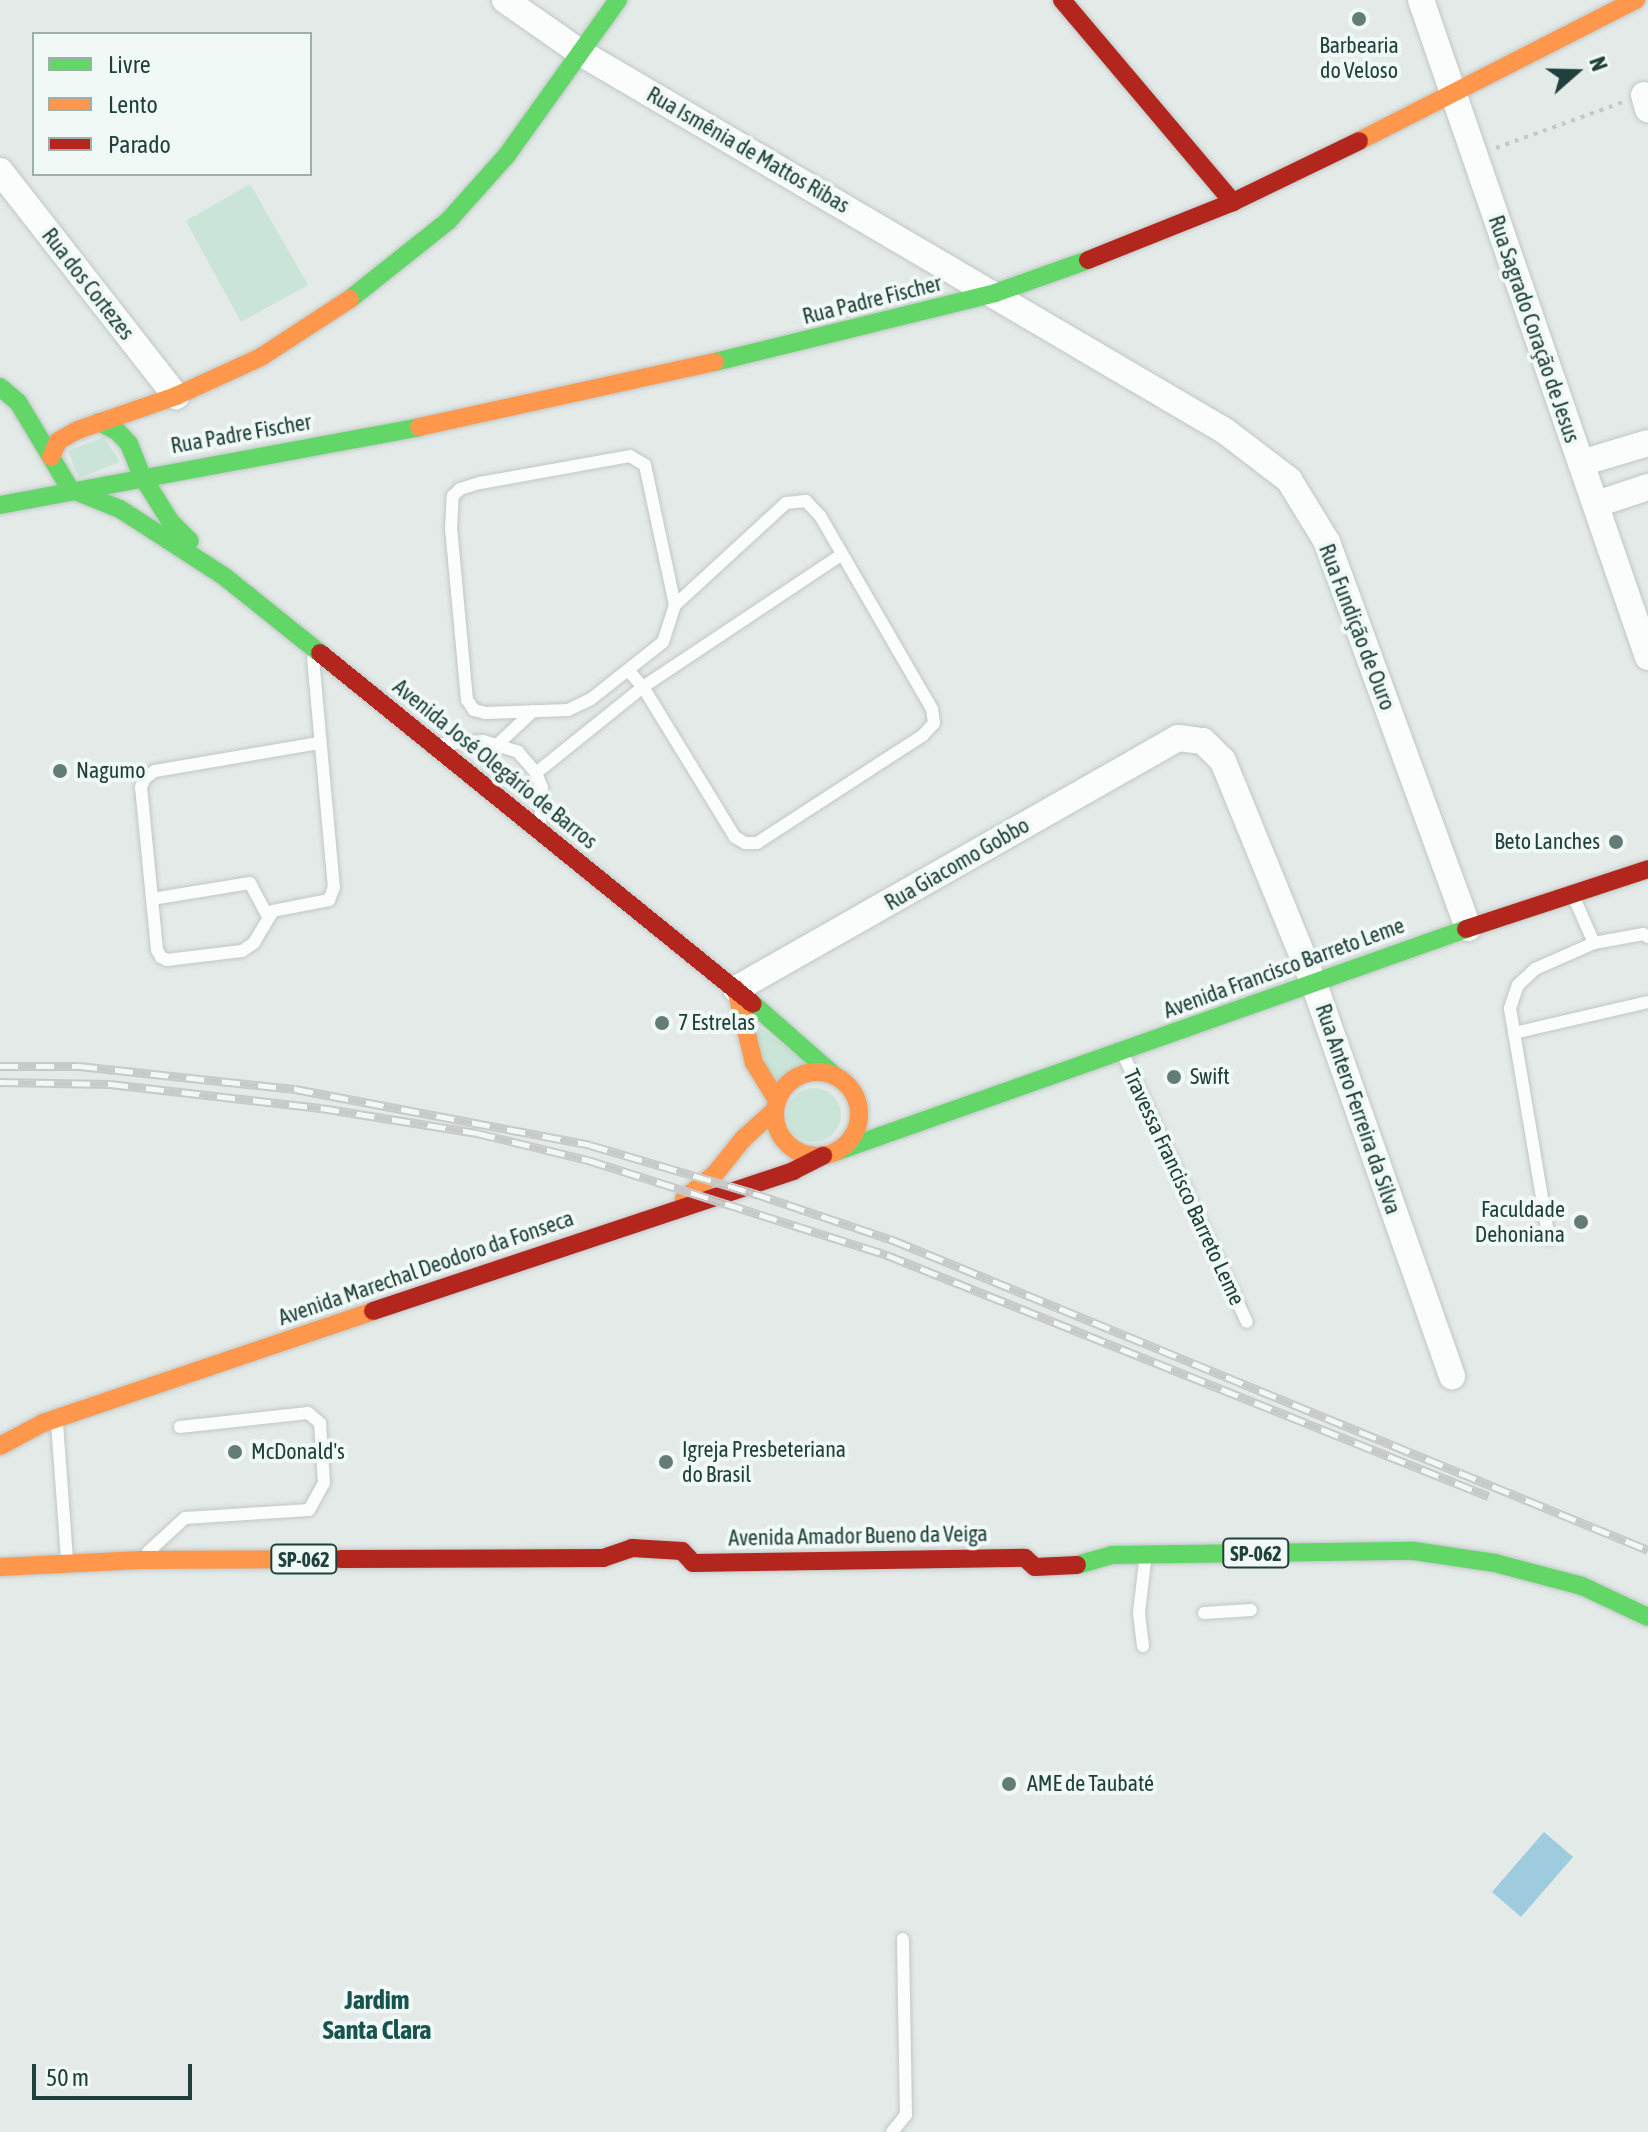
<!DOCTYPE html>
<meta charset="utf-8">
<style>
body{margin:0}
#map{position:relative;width:1648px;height:2132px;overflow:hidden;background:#e3eae8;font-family:"Asap Condensed",sans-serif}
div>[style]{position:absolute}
.green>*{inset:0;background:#cae5d7}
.round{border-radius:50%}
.water>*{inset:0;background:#9ecbde}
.path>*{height:4px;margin-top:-2px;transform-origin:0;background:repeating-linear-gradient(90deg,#c0cac9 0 4px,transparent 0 10px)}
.roads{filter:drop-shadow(0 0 2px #c0c7c5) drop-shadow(0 0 2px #c0c7c5)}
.lane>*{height:12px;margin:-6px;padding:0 6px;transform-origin:6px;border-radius:6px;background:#fbfcfc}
.street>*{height:26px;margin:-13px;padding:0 13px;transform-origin:13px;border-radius:13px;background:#fbfcfc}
.fast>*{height:18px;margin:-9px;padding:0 9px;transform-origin:9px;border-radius:9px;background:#63d668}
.slow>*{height:18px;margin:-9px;padding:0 9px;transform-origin:9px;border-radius:9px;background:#ff974d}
.slow>.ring{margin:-9px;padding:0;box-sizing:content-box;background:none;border:18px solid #ff974d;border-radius:50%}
.jam>*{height:18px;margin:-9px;padding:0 9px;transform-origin:9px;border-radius:9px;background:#b3261e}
.rail>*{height:9px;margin-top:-4.5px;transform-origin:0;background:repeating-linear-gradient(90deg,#f1f9f6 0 18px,#c6cbca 0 36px);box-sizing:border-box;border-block:2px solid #c6cbca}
.dots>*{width:22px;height:22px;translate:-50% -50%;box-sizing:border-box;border:4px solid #f1f9f6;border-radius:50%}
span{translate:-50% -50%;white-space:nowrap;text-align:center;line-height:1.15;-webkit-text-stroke:8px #f1f9f6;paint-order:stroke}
.shield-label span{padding:2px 6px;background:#f1f9f6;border:2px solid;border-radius:6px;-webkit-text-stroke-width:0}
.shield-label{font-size:20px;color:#1f403c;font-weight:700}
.poi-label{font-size:22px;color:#1f403c}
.left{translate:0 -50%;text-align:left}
.right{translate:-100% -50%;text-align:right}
.street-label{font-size:22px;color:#1f403c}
.quarter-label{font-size:26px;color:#18544f;font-weight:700}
.legend{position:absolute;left:32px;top:32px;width:280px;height:144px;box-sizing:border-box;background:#f1f9f6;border:2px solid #9dafac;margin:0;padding:10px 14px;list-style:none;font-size:24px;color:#1f403c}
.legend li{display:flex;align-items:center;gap:16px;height:40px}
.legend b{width:40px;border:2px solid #9dafac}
.north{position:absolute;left:1536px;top:32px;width:80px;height:80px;-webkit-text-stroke:6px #f1f9f6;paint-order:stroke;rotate:70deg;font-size:22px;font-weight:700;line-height:32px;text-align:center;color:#1f403c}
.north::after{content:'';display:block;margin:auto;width:28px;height:36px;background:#1f403c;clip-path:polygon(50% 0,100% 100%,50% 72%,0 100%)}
.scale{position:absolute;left:32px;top:2064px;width:160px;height:36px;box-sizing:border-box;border:4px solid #1f403c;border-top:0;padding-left:10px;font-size:24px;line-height:28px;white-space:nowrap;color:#1f403c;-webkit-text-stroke:6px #f1f9f6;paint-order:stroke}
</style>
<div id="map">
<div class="green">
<div style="clip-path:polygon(250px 184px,308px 285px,241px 322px,186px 221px)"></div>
<div style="clip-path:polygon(104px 437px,120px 462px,79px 478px,68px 451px)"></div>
<div style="clip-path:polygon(753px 1023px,811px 1065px,771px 1085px)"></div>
<div class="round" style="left:787px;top:1088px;width:54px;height:54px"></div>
</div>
<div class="water">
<div style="clip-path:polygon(1544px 1832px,1573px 1857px,1521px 1917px,1492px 1892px)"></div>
</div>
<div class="path">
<div style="left:1496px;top:148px;width:135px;rotate:-19.9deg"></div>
</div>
<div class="roads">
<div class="lane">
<div style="left:313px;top:658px;width:230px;rotate:84.8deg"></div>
<div style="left:334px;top:887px;width:14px;rotate:111deg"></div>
<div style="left:329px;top:900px;width:57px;rotate:168.9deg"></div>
<div style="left:273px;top:911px;width:37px;rotate:121deg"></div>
<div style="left:254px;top:943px;width:14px;rotate:146deg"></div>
<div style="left:242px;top:951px;width:76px;rotate:173.2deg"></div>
<div style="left:167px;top:960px;width:7px;rotate:-153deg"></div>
<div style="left:161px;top:957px;width:8px;rotate:-120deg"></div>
<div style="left:157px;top:950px;width:164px;rotate:-95.6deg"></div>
<div style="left:141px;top:787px;width:10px;rotate:-66deg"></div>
<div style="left:145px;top:778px;width:12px;rotate:-35deg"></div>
<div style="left:155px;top:771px;width:166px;rotate:-9.7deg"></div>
<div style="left:628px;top:670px;width:23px;rotate:49deg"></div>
<div style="left:643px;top:687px;width:176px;rotate:58.5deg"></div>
<div style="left:735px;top:837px;width:12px;rotate:31deg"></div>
<div style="left:745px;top:843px;width:12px"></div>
<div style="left:757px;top:843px;width:198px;rotate:-33deg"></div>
<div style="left:923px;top:735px;width:16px;rotate:-47deg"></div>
<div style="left:934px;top:723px;width:14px;rotate:-98deg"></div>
<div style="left:932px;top:709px;width:223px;rotate:-120.1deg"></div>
<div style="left:820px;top:516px;width:21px;rotate:-133deg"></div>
<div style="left:806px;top:501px;width:20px;rotate:174deg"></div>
<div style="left:786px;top:503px;width:151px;rotate:137.4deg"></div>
<div style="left:675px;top:605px;width:39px;rotate:108deg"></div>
<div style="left:663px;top:642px;width:92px;rotate:141.6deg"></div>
<div style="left:591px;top:699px;width:25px;rotate:154deg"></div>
<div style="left:568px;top:710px;width:82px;rotate:177.9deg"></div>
<div style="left:486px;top:713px;width:12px;rotate:-166deg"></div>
<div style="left:474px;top:710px;width:12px;rotate:-125deg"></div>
<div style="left:467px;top:700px;width:172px;rotate:-95.3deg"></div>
<div style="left:451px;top:529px;width:33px;rotate:-87deg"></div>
<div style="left:453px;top:496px;width:10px;rotate:-45deg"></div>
<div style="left:460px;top:489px;width:21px;rotate:-17deg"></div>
<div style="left:480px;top:483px;width:152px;rotate:-10.2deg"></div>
<div style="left:630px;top:456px;width:17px;rotate:31deg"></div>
<div style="left:645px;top:465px;width:143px;rotate:77.9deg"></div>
<div style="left:499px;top:743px;width:47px;rotate:-43.3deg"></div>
<div style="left:443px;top:744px;width:40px;rotate:-4.3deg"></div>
<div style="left:483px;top:741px;width:37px;rotate:17deg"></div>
<div style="left:518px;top:752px;width:28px;rotate:49deg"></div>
<div style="left:536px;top:773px;width:16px;rotate:68deg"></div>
<div style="left:542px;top:788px;width:36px;rotate:93deg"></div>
<div style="left:536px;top:773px;width:137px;rotate:-38.8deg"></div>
<div style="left:643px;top:687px;width:238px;rotate:-33.7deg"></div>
<div style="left:152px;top:899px;width:99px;rotate:-9.3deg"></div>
<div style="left:250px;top:883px;width:36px;rotate:62deg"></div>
<div style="left:1594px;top:943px;width:50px;rotate:-10.4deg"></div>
<div style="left:1643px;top:934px;width:6px;rotate:31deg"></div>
<div style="left:1514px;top:1033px;width:138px;rotate:-13deg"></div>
<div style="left:1123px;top:1054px;width:295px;rotate:65.2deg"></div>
<div style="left:1549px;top:1239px;width:234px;rotate:-99.6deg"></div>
<div style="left:1510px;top:1008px;width:24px;rotate:-71deg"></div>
<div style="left:1518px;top:985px;width:23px;rotate:-43deg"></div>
<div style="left:1535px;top:969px;width:64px;rotate:-23.8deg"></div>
<div style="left:1594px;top:943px;width:47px;rotate:-113.8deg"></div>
<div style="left:57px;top:1423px;width:137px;rotate:85.8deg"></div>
<div style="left:148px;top:1552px;width:50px;rotate:-42.6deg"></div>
<div style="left:185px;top:1518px;width:124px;rotate:-3.7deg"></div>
<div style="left:309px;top:1510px;width:31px;rotate:-61deg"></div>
<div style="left:324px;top:1483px;width:60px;rotate:-93.8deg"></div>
<div style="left:320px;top:1423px;width:16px;rotate:-140deg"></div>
<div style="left:308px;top:1413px;width:129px;rotate:173.8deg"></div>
<div style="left:1204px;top:1613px;width:47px;rotate:-3.7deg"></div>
<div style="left:1143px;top:1646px;width:33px;rotate:-97deg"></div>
<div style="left:1139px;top:1613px;width:52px;rotate:-83.4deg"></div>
<div style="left:892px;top:2132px;width:22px;rotate:-51deg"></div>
<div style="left:906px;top:2115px;width:176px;rotate:-91deg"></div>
</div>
<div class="street">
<div style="left:505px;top:0;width:93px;rotate:34.9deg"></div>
<div style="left:581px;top:53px;width:747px;rotate:30.41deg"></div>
<div style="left:1225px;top:431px;width:81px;rotate:37.4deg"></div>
<div style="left:1289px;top:480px;width:73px;rotate:58.5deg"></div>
<div style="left:1327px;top:542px;width:411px;rotate:69.9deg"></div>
<div style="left:1421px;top:0;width:695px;rotate:70.94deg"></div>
<div style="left:1644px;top:95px;width:15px;rotate:74deg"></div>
<div style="left:0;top:171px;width:286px;rotate:52deg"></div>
<div style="left:1581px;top:463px;width:70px;rotate:-16.6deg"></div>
<div style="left:1597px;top:504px;width:54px;rotate:-18.4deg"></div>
<div style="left:736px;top:989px;width:508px;rotate:-29.59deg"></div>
<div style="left:1178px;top:738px;width:25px;rotate:7deg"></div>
<div style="left:1203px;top:741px;width:28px;rotate:45deg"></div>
<div style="left:1223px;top:761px;width:241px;rotate:67.8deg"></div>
<div style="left:1314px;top:984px;width:416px;rotate:70.6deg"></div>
</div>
<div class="fast">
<div style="left:350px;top:299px;width:125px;rotate:-38.5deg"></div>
<div style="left:448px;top:221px;width:89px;rotate:-48.2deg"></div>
<div style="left:507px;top:155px;width:191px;rotate:-54.4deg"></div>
<div style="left:715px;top:362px;width:288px;rotate:-13.8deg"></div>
<div style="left:995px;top:293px;width:99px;rotate:-19.5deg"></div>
<div style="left:0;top:387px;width:23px;rotate:40deg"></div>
<div style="left:18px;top:402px;width:101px;rotate:59.1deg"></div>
<div style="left:70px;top:489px;width:54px;rotate:21.8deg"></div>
<div style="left:120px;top:509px;width:125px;rotate:32.9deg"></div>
<div style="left:225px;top:577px;width:122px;rotate:38.7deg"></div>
<div style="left:99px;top:422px;width:20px;rotate:27deg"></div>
<div style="left:117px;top:431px;width:18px;rotate:47deg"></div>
<div style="left:129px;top:444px;width:35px;rotate:68deg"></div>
<div style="left:142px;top:476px;width:53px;rotate:58.1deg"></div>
<div style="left:170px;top:521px;width:28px;rotate:45deg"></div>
<div style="left:0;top:505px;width:426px;rotate:-10.5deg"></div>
<div style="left:753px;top:1004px;width:109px;rotate:41.3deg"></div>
<div style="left:835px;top:1152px;width:669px;rotate:-19.46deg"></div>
<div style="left:1077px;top:1565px;width:35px;rotate:-16deg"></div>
<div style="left:1111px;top:1555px;width:303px;rotate:-0.8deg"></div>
<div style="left:1414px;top:1551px;width:82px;rotate:8.4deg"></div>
<div style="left:1495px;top:1563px;width:90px;rotate:14.8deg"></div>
<div style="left:1582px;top:1586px;width:73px;rotate:25.2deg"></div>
</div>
<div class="slow">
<div style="left:1359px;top:141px;width:311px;rotate:-27deg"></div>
<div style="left:419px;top:427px;width:303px;rotate:-12.4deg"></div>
<div style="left:51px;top:457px;width:17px;rotate:-66deg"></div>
<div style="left:58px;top:441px;width:23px;rotate:-29deg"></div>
<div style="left:78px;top:430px;width:104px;rotate:-19.1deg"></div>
<div style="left:176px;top:396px;width:94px;rotate:-24.6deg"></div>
<div style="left:261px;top:357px;width:106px;rotate:-33.1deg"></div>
<div style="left:736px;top:989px;width:76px;rotate:76.3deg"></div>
<div style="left:754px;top:1063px;width:44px;rotate:58.1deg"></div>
<div class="ring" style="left:775px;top:1072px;width:66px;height:66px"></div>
<div style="left:684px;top:1199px;width:40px;rotate:-39deg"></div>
<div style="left:715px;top:1174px;width:45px;rotate:-51.3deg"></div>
<div style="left:743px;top:1139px;width:43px;rotate:-42.2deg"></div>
<div style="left:0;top:1446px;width:49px;rotate:-28.1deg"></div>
<div style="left:43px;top:1423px;width:348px;rotate:-18.7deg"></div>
<div style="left:0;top:1567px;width:141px;rotate:-2.8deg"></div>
<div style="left:141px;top:1560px;width:200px;rotate:-0.3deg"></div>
</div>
<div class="jam">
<div style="left:1062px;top:0;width:265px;rotate:49.8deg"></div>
<div style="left:1088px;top:260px;width:156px;rotate:-21.8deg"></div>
<div style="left:1233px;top:202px;width:140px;rotate:-25.8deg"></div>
<div style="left:320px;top:653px;width:557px;rotate:39.03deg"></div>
<div style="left:1466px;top:929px;width:192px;rotate:-18.2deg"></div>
<div style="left:373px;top:1311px;width:443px;rotate:-18.4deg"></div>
<div style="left:793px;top:1171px;width:34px;rotate:-27deg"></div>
<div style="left:341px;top:1559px;width:262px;rotate:-0.2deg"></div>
<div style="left:603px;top:1558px;width:31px;rotate:-19deg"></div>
<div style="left:632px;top:1548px;width:50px;rotate:3.4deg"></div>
<div style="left:682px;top:1551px;width:16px;rotate:47deg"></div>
<div style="left:693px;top:1563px;width:332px;rotate:-0.9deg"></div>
<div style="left:1025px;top:1558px;width:13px;rotate:42deg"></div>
<div style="left:1035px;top:1567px;width:42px;rotate:-2.7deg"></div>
</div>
</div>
<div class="rail">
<div style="left:0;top:1066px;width:79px"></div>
<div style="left:79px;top:1066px;width:217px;rotate:6.1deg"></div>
<div style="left:295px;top:1089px;width:300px;rotate:10.7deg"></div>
<div style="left:590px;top:1145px;width:170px;rotate:16.4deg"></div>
<div style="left:753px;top:1193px;width:148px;rotate:18.6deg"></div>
<div style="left:893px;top:1240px;width:816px;rotate:22.32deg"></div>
<div style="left:0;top:1082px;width:110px;rotate:1deg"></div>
<div style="left:110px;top:1084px;width:212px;rotate:6.5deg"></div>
<div style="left:321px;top:1108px;width:158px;rotate:9.1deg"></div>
<div style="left:477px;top:1133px;width:114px;rotate:13.7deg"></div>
<div style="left:588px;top:1160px;width:314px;rotate:17.6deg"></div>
<div style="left:887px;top:1255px;width:648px;rotate:21.85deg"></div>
</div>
<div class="dots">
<div style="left:1359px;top:19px;background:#647c78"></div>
<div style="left:60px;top:771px;background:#647c78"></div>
<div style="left:1616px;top:842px;background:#647c78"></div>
<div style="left:662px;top:1023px;background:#647c78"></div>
<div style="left:1174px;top:1077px;background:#647c78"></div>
<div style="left:1581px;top:1222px;background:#647c78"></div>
<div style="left:235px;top:1452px;background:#647c78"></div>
<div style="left:666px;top:1462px;background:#647c78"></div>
<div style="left:1009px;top:1784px;background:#647c78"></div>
</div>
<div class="shield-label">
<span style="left:1256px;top:1553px">SP-062</span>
<span style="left:304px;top:1559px">SP-062</span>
</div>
<div class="poi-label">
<span style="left:1359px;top:58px">Barbearia<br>do Veloso</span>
<span class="left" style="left:76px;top:771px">Nagumo</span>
<span class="right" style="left:1600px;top:842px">Beto Lanches</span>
<span class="left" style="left:678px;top:1023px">7 Estrelas</span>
<span class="left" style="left:1190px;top:1077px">Swift</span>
<span class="right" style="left:1565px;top:1222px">Faculdade<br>Dehoniana</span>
<span class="left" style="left:682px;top:1462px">Igreja Presbeteriana<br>do Brasil</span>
<span class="left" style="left:251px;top:1452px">McDonald's</span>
<span class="left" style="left:1027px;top:1784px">AME de Taubaté</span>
</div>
<div class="street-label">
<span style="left:748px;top:150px;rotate:30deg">Rua Ismênia de Mattos Ribas</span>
<span style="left:88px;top:284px;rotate:52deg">Rua dos Cortezes</span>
<span style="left:872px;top:300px;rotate:-14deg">Rua Padre Fischer</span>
<span style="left:1534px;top:329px;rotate:71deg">Rua Sagrado Coração de Jesus</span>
<span style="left:241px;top:434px;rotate:-10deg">Rua Padre Fischer</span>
<span style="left:1357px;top:627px;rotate:69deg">Rua Fundição de Ouro</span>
<span style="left:495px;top:764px;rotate:39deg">Avenida José Olegário de Barros</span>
<span style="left:957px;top:864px;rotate:-30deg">Rua Giacomo Gobbo</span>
<span style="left:1284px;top:968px;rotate:-20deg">Avenida Francisco Barreto Leme</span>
<span style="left:1358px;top:1109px;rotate:71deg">Rua Antero Ferreira da Silva</span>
<span style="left:1184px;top:1187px;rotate:65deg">Travessa Francisco Barreto Leme</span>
<span style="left:426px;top:1268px;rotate:-19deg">Avenida Marechal Deodoro da Fonseca</span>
<span style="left:858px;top:1536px;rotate:-1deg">Avenida Amador Bueno da Veiga</span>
</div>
<div class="quarter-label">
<span style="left:377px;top:2016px">Jardim<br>Santa Clara</span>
</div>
<ul class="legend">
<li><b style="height:10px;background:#63d668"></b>Livre</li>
<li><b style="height:10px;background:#ff974d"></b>Lento</li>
<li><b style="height:10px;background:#b3261e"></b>Parado</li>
</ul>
<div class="north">N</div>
<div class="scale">50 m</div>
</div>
